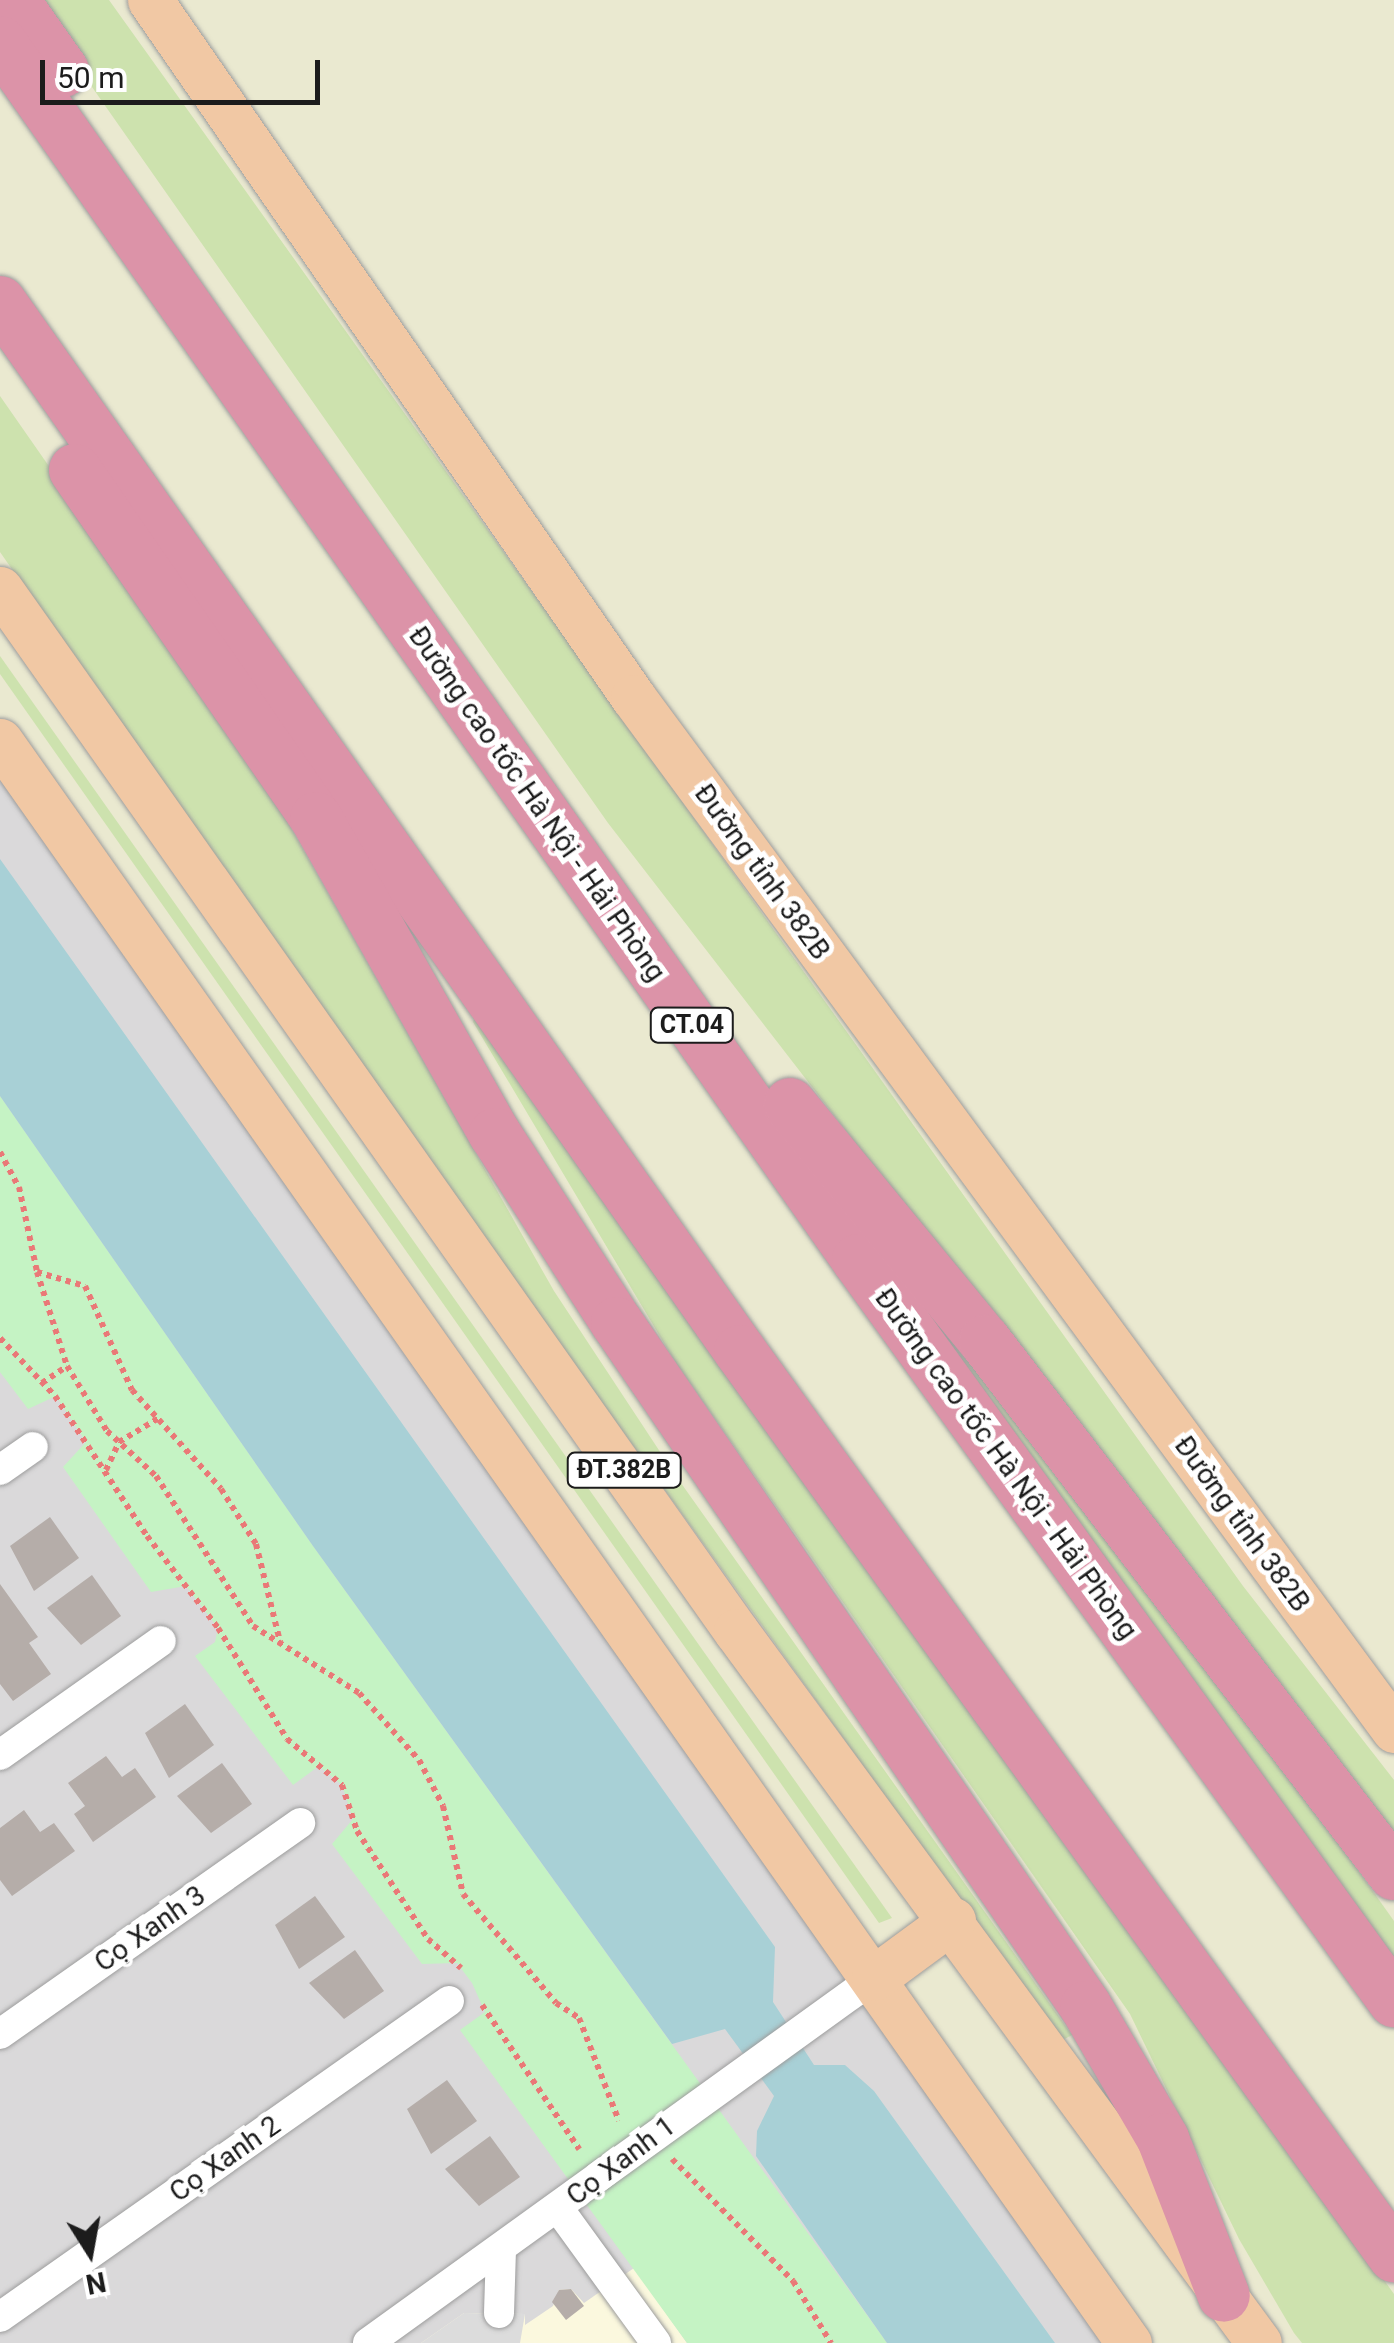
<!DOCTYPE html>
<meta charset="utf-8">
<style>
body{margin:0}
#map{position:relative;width:1394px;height:2343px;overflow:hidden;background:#ede9e3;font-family:Roboto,sans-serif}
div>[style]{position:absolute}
.residential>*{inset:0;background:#dad9da}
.education>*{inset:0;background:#fbf8de}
.farmland>*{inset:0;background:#eae9d0}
.grass>*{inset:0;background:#cde2ae}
.park>*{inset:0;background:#c5f3c4}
.parking>*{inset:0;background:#dcdcdc}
.water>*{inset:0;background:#a8d0d6}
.building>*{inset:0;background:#b5ada9}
.path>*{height:6px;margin-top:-3px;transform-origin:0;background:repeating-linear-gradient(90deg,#ea7877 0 5px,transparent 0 10px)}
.roads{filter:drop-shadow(0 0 2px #9d9d9d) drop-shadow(0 0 2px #9d9d9d)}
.street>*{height:30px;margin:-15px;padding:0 15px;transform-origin:15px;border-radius:15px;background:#fff}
.primary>*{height:45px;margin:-22.5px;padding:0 22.5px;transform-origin:22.5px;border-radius:22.5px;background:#f1c8a4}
.highway>*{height:52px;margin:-26px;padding:0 26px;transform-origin:26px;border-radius:26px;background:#dc93a8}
span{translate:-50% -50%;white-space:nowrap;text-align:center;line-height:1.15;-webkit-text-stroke:10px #fff;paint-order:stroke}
.shield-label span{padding:2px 8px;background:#fff;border:2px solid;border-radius:8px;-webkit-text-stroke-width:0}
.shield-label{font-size:25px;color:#1c1c1c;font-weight:700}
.street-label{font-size:28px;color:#1c1c1c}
.north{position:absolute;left:40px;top:2203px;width:100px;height:100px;-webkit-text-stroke:8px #fff;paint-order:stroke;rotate:169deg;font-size:28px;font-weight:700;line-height:40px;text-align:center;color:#1c1c1c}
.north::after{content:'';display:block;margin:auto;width:35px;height:45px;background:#1c1c1c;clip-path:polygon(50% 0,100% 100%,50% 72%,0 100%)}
.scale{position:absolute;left:40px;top:60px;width:280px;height:45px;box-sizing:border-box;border:5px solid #1c1c1c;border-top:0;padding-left:12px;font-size:30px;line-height:35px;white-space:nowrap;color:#1c1c1c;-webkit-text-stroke:8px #fff;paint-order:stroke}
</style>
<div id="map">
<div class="residential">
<div style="clip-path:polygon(0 739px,1136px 2343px,0 2343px)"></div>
</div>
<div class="education">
<div style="clip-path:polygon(634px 2268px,687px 2343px,421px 2343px,464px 2313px,525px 2314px,525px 2325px,553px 2306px,559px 2290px,571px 2289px,584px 2303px)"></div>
</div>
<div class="farmland">
<div style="clip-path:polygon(0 0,1394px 0,1394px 2343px,1136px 2343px,0 739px)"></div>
</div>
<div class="grass">
<div style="clip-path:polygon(31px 0,109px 0,1243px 1586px,1394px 1780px,1394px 1840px,608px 823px)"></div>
<div style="clip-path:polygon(0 396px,246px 749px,554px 1291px,676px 1476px,1072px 2035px,1061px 2041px,319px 1009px,0 552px)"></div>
<div style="clip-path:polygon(0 656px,892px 1918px,879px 1923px,0 674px)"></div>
<div style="clip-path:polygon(476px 1012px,1394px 2294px,1394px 2343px,1302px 2343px,1294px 2333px,1239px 2239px,1130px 2014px,674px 1360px,473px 1022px)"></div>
<div style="clip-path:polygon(940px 1334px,952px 1340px,1201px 1649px,1394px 1921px,1394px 2004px)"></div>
</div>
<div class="park">
<div style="clip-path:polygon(0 1096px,313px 1546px,887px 2343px,687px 2343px,460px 2030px,485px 2012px,472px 1983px,457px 1963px,422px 1964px,332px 1844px,353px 1819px,342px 1785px,319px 1766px,293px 1785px,195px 1656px,215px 1642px,218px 1628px,186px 1586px,151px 1592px,63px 1467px,86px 1442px,56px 1396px,28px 1409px,0 1372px)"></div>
</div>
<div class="parking">
<div style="clip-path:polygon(464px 2313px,525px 2314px,520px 2343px,421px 2343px)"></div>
</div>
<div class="water">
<div style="clip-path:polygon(0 859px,775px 1947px,773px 2002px,814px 2065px,845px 2065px,874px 2091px,1055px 2343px,887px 2343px,756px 2156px,757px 2131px,774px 2096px,725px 2029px,672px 2044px,313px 1546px,0 1096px)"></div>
</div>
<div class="building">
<div style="clip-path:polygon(50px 1517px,79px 1558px,34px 1591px,10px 1546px)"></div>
<div style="clip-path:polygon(92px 1575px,121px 1616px,81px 1645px,47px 1608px)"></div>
<div style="clip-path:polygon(0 1584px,38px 1637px,29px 1643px,51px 1674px,13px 1701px,0 1684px)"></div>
<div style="clip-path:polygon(185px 1704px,214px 1745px,169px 1778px,145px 1733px)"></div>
<div style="clip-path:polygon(106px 1756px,122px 1777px,135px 1768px,156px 1797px,93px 1842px,74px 1814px,85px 1806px,68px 1783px)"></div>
<div style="clip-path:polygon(222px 1763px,252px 1804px,211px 1833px,177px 1796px)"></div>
<div style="clip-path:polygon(24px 1810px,40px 1832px,54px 1823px,75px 1851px,12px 1896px,0 1880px,0 1828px)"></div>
<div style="clip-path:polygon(315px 1896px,345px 1937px,299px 1969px,275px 1925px)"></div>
<div style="clip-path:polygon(355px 1950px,384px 1991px,344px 2019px,309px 1983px)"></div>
<div style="clip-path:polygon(447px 2080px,477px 2121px,431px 2154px,407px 2109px)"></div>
<div style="clip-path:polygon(490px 2136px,520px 2177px,479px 2206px,445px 2169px)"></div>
<div style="clip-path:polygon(571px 2289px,584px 2306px,566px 2320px,552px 2302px,559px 2290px)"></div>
</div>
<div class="path">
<div style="left:0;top:1152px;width:40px;rotate:62deg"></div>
<div style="left:19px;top:1187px;width:87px;rotate:78deg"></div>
<div style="left:37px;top:1272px;width:99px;rotate:72.3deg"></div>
<div style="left:67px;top:1366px;width:76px;rotate:58.4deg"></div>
<div style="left:107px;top:1431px;width:67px;rotate:42.6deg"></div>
<div style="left:156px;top:1476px;width:179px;rotate:57.1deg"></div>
<div style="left:253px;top:1626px;width:125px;rotate:32.3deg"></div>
<div style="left:359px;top:1693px;width:90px;rotate:48.2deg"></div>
<div style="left:419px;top:1760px;width:52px;rotate:62.4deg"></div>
<div style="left:443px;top:1806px;width:90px;rotate:77.2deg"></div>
<div style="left:463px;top:1894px;width:143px;rotate:49.5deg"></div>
<div style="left:556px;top:2003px;width:27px;rotate:33deg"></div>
<div style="left:579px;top:2018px;width:110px;rotate:68.8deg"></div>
<div style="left:37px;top:1272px;width:50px;rotate:16.3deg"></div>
<div style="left:85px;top:1286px;width:114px;rotate:65.7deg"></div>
<div style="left:132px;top:1390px;width:133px;rotate:48deg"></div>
<div style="left:221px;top:1489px;width:65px;rotate:57.5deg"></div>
<div style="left:256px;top:1544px;width:101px;rotate:76.2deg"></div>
<div style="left:0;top:1338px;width:80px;rotate:46.5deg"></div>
<div style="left:55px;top:1396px;width:168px;rotate:56.7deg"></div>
<div style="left:147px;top:1536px;width:116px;rotate:52.3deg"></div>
<div style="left:218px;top:1628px;width:131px;rotate:58.1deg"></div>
<div style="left:287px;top:1739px;width:72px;rotate:39.9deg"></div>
<div style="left:342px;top:1785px;width:48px;rotate:71.9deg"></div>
<div style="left:357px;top:1831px;width:129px;rotate:56.7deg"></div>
<div style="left:428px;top:1939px;width:44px;rotate:41.3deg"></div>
<div style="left:42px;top:1383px;width:30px;rotate:-34deg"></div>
<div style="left:106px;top:1470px;width:31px;rotate:-65deg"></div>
<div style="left:119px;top:1442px;width:47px;rotate:-31deg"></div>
<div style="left:482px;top:2005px;width:174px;rotate:56deg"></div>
<div style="left:672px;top:2159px;width:172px;rotate:45.2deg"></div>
<div style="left:793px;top:2281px;width:73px;rotate:58.5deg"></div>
</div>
<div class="roads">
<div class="street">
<div style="left:0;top:1470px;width:40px;rotate:-34.9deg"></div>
<div style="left:0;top:1755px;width:197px;rotate:-35.3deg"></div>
<div style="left:0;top:2034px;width:367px;rotate:-35.1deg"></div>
<div style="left:558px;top:2208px;width:167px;rotate:54deg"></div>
<div style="left:499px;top:2313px;width:64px;rotate:-88.2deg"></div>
<div style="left:0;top:2317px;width:549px;rotate:-35.14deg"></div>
<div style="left:368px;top:2343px;width:624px;rotate:-35.8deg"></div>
</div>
<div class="primary">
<div style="left:150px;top:0;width:848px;rotate:55.28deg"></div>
<div style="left:633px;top:697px;width:1283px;rotate:53.62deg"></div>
<div style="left:0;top:589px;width:1276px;rotate:54.77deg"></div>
<div style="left:736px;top:1631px;width:883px;rotate:53.7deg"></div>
<div style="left:0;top:741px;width:1960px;rotate:54.83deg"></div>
<div style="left:874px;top:1978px;width:98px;rotate:-36.3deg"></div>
</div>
<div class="highway">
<div style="left:13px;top:0;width:87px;rotate:54.8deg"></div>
<div style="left:0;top:42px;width:1490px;rotate:54.84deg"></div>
<div style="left:858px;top:1260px;width:915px;rotate:54.12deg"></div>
<div style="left:0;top:302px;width:1284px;rotate:54.8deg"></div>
<div style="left:740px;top:1351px;width:1117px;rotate:54.15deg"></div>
<div style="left:75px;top:470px;width:423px;rotate:55.3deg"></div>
<div style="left:316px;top:818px;width:363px;rotate:60.5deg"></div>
<div style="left:495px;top:1134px;width:225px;rotate:57.2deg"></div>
<div style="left:617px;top:1323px;width:829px;rotate:55.56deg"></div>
<div style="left:1086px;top:2007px;width:153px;rotate:59.7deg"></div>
<div style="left:1163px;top:2139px;width:168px;rotate:68.8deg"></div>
<div style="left:790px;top:1104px;width:307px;rotate:50.6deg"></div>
<div style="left:985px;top:1341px;width:672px;rotate:52.5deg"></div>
</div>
</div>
<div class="shield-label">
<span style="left:692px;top:1025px">CT.04</span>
<span style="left:624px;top:1470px">ĐT.382B</span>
</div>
<div class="street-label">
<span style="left:537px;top:804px;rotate:55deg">Đường cao tốc Hà Nội - Hải Phòng</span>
<span style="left:762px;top:872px;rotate:54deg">Đường tỉnh 382B</span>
<span style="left:1006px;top:1464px;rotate:54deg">Đường cao tốc Hà Nội - Hải Phòng</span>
<span style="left:1242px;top:1524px;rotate:54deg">Đường tỉnh 382B</span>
<span style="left:150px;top:1929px;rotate:-35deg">Cọ Xanh 3</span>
<span style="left:225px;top:2159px;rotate:-35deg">Cọ Xanh 2</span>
<span style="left:621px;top:2161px;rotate:-37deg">Cọ Xanh 1</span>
</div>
<div class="north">N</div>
<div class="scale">50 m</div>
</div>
